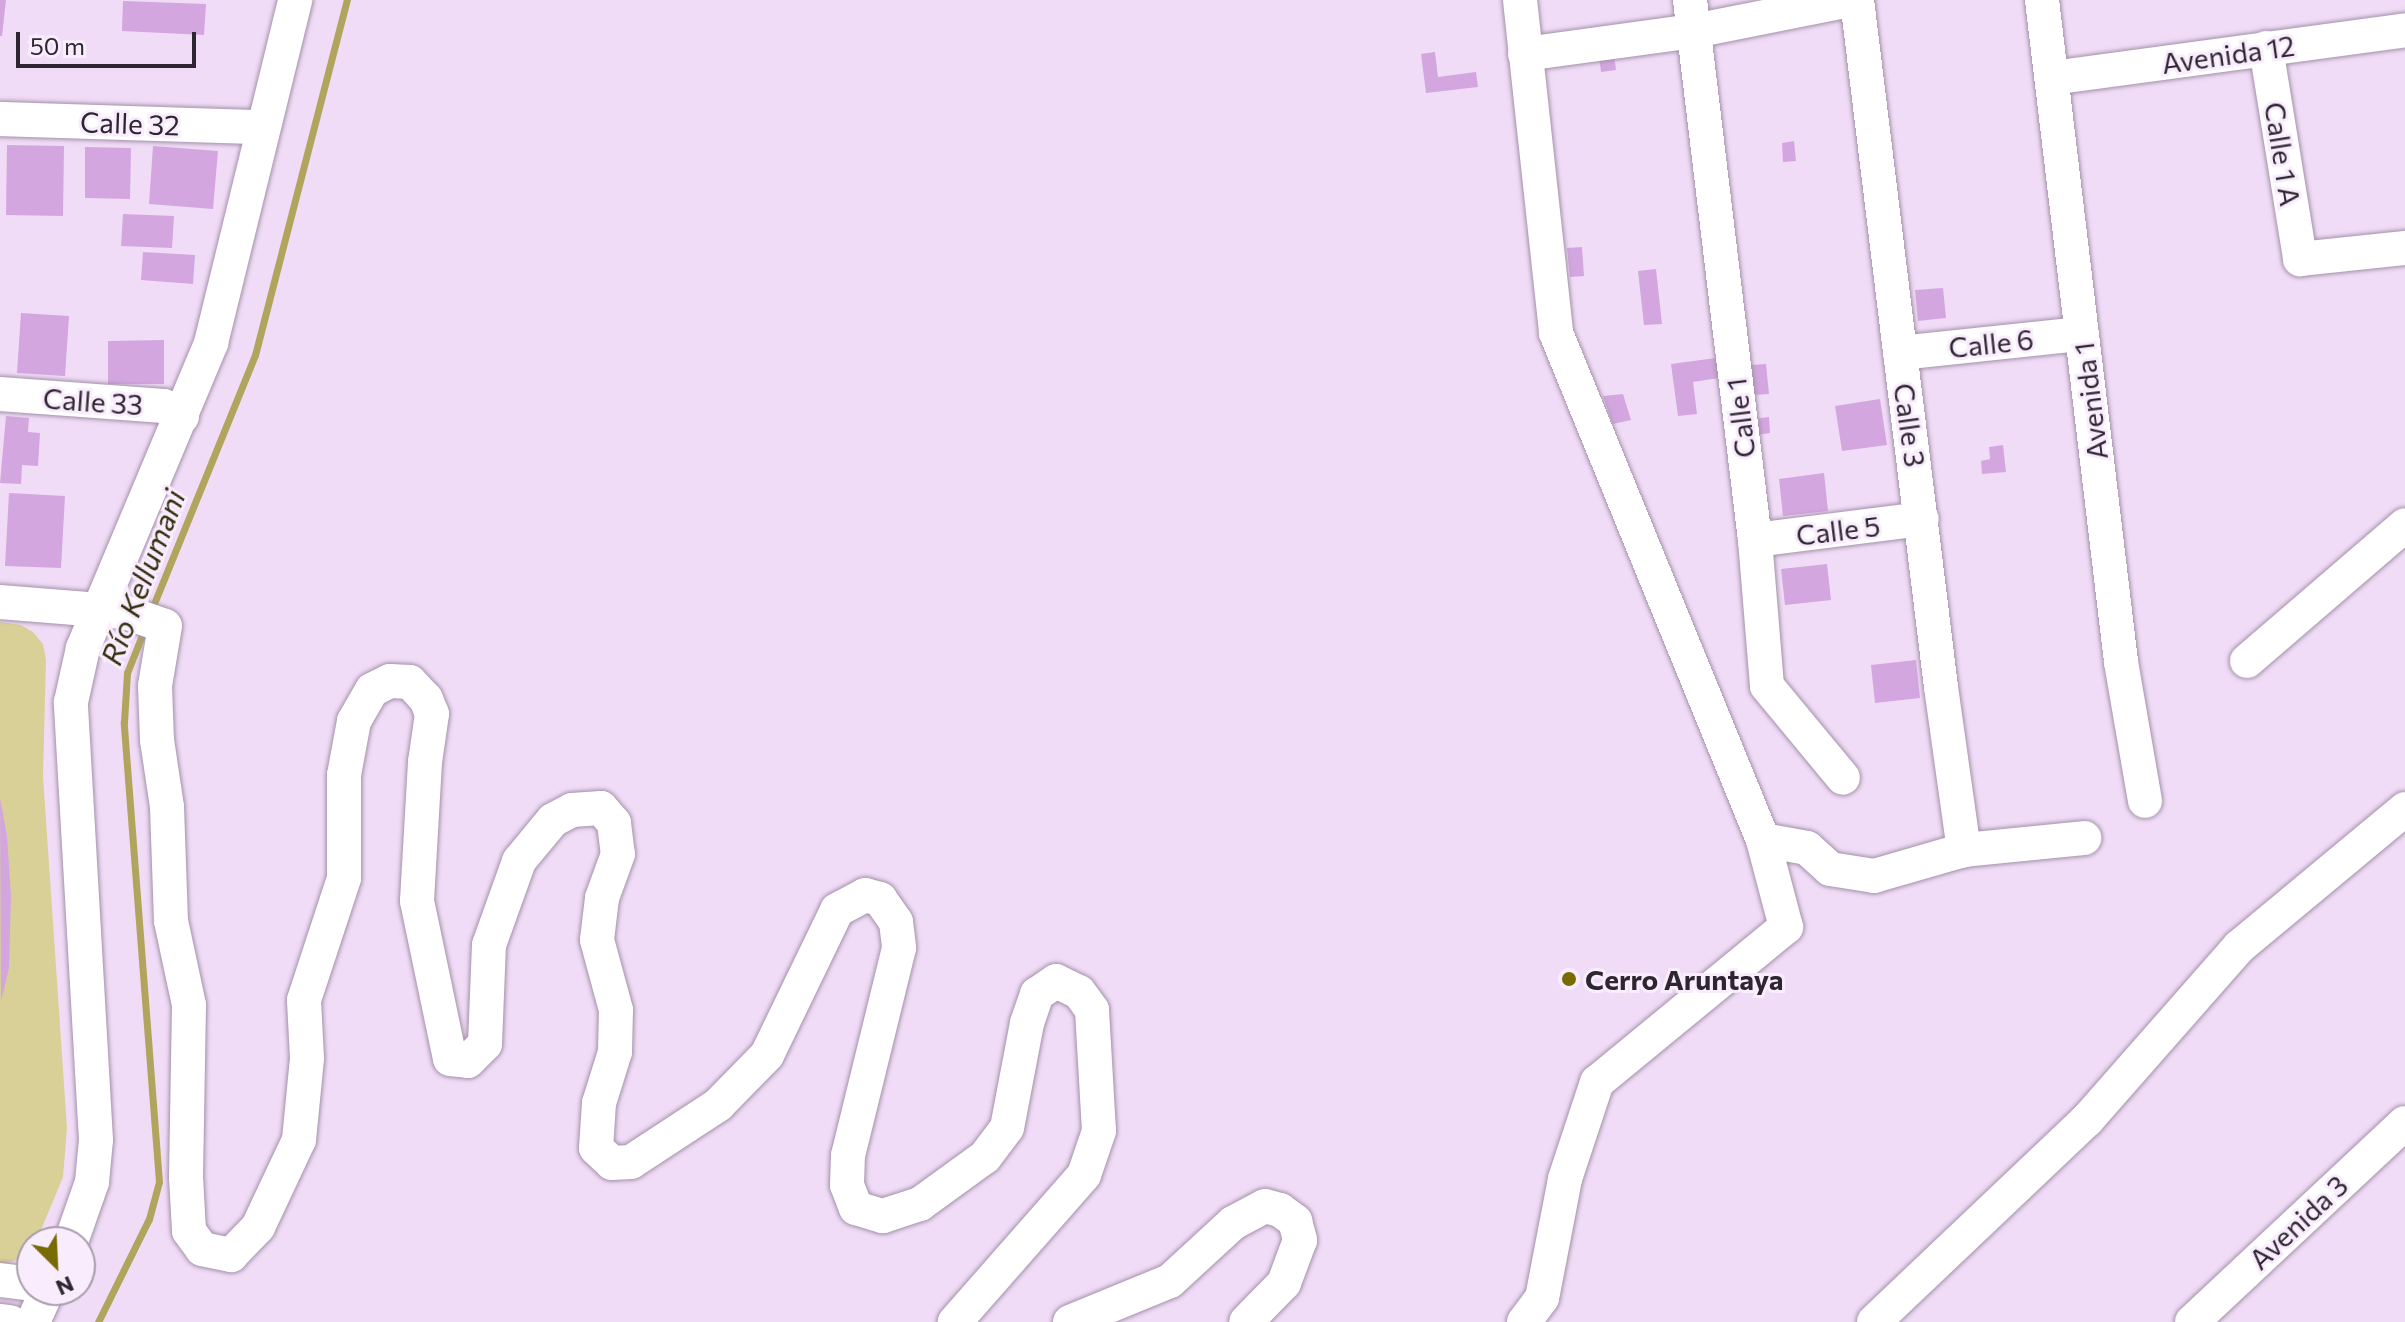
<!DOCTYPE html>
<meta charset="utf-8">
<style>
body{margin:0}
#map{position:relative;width:2405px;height:1322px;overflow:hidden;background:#f1dcf7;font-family:Commissioner,sans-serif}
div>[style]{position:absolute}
.green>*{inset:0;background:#d9d098}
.stream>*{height:7px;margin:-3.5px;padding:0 3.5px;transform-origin:3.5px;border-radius:3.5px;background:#b1a55d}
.building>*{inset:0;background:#d3a6e0}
.roads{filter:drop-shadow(0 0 2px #a391a9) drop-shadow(0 0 2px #a391a9)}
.minor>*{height:34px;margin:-17px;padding:0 17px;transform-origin:17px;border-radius:17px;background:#fff}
.dots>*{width:22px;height:22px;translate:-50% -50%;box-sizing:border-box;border:4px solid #f9edfd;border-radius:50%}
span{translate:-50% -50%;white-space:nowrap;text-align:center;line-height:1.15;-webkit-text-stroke:6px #f9edfd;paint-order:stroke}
.street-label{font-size:28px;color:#2d2630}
.poi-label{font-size:28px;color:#2d2630;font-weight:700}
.left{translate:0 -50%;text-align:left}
.water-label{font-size:30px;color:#332e0d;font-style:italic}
.north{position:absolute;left:16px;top:1226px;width:80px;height:80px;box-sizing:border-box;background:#f9edfd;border:2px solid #a79dab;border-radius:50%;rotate:156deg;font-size:22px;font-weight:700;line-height:32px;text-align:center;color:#2d2630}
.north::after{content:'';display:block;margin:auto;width:28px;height:36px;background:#786b03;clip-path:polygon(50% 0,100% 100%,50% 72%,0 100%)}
.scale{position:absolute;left:16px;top:32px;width:180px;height:36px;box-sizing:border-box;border:4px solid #2d2630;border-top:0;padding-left:10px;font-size:24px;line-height:28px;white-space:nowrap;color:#2d2630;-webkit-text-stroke:6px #f9edfd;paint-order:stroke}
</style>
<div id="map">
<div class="green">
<div style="clip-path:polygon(0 622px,21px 625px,33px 632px,43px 644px,46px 660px,43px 776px,67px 1128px,63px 1177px,36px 1242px,32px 1242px,32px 1250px,20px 1259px,3px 1264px,0 1263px)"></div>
</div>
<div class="stream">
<div style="left:151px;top:611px;width:276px;rotate:-67.9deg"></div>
<div style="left:255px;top:355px;width:367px;rotate:-75.5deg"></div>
<div style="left:98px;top:1322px;width:115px;rotate:-63.7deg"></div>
<div style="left:149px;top:1219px;width:38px;rotate:-75deg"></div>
<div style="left:159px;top:1182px;width:461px;rotate:-94.4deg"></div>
<div style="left:124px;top:722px;width:49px;rotate:-86.5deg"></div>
<div style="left:127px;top:673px;width:46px;rotate:-68.4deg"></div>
</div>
<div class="building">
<div style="clip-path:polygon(0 0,6px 0,2px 36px,0 36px)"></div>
<div style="clip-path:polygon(123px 1px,206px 4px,204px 35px,122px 31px)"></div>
<div style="clip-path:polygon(1435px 52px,1438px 77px,1476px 72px,1478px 87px,1426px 93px,1421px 54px)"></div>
<div style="clip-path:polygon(1614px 55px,1616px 70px,1601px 72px,1599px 57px)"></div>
<div style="clip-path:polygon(1794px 141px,1796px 161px,1783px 162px,1782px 143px)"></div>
<div style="clip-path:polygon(7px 145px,64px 146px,63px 216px,6px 215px)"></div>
<div style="clip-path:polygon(153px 146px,218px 151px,213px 209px,149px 204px)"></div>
<div style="clip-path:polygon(85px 147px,131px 148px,130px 199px,85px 198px)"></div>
<div style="clip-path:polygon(123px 214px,174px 216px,172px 248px,121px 246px)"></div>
<div style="clip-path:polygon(1582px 247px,1584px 276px,1570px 277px,1567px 248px)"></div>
<div style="clip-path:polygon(143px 252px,195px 255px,193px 284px,141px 280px)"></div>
<div style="clip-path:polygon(1656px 269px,1662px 324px,1644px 325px,1638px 271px)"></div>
<div style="clip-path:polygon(1943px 288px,1946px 318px,1918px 321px,1915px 290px)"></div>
<div style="clip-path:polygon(21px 313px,69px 316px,65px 376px,17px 373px)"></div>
<div style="clip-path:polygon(164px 340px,164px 384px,108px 384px,108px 341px)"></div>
<div style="clip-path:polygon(1716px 358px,1719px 378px,1693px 382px,1697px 414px,1678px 416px,1671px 364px)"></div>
<div style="clip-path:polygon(1766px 364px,1769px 394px,1753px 395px,1751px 365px)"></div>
<div style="clip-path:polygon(1623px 394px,1631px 420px,1613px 424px,1603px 396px)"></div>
<div style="clip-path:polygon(1880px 399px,1887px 445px,1842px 451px,1835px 406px)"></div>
<div style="clip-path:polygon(6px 416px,29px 418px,28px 432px,40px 433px,38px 466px,22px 465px,21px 484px,0 483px)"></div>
<div style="clip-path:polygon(1769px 417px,1770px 433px,1757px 435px,1755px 419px)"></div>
<div style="clip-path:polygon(2003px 445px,2006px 472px,1982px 474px,1981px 461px,1990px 459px,1989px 447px)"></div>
<div style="clip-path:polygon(1824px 473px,1828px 511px,1783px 516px,1779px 479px)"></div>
<div style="clip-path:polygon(9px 493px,65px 496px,61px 568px,5px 566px)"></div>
<div style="clip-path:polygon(1827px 564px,1831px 600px,1785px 605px,1781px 569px)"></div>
<div style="clip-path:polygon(1916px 660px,1920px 698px,1875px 703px,1871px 665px)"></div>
<div style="clip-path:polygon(0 798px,7px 836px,11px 896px,9px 968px,1px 1002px)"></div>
</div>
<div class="roads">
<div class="minor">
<div style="left:1520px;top:0;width:335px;rotate:83.8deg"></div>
<div style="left:1556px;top:333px;width:548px;rotate:67.79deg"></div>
<div style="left:1763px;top:840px;width:90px;rotate:75.2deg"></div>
<div style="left:1786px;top:927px;width:244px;rotate:140.6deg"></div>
<div style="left:1597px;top:1082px;width:102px;rotate:108.3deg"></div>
<div style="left:1565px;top:1179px;width:121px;rotate:100.9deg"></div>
<div style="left:1542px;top:1298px;width:30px;rotate:127deg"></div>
<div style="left:1690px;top:0;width:544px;rotate:83.14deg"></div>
<div style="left:1755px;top:540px;width:146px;rotate:85.3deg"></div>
<div style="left:1767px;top:686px;width:119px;rotate:50.4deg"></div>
<div style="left:1857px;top:0;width:692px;rotate:83.03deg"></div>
<div style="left:1941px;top:687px;width:165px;rotate:82deg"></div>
<div style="left:2042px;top:0;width:667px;rotate:83.19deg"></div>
<div style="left:2121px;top:662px;width:141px;rotate:80.2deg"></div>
<div style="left:2266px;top:48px;width:214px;rotate:80.8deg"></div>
<div style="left:2300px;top:259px;width:106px;rotate:-6deg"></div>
<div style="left:1525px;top:54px;width:171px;rotate:-7.8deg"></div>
<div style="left:1694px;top:31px;width:160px;rotate:-11.2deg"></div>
<div style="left:2052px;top:78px;width:356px;rotate:-7.7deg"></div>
<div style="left:0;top:119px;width:261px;rotate:1.8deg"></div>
<div style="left:1900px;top:353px;width:182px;rotate:-6deg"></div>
<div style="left:0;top:394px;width:164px;rotate:4.2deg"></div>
<div style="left:164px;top:406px;width:21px;rotate:31deg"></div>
<div style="left:1755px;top:540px;width:168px;rotate:-7.2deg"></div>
<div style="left:0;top:602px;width:125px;rotate:4.6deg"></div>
<div style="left:125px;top:612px;width:42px;rotate:19.3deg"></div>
<div style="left:165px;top:626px;width:61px;rotate:99.5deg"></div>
<div style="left:155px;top:686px;width:54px;rotate:87.9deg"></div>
<div style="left:157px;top:740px;width:68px;rotate:81.5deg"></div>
<div style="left:167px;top:807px;width:114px;rotate:88deg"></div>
<div style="left:171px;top:921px;width:86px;rotate:77.9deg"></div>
<div style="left:189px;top:1005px;width:172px;rotate:91deg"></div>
<div style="left:186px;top:1177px;width:54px;rotate:86.8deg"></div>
<div style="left:189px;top:1231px;width:22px;rotate:54deg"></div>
<div style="left:202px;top:1249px;width:30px;rotate:12deg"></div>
<div style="left:231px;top:1255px;width:39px;rotate:-46deg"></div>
<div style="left:258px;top:1227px;width:96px;rotate:-64.8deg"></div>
<div style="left:299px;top:1140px;width:82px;rotate:-84.4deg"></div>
<div style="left:307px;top:1058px;width:58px;rotate:-93deg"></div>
<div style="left:304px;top:1000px;width:128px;rotate:-71.8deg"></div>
<div style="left:344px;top:878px;width:103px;rotate:-90deg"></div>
<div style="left:344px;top:775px;width:55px;rotate:-79.5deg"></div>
<div style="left:354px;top:721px;width:36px;rotate:-60deg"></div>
<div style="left:372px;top:690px;width:20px;rotate:-27deg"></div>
<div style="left:390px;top:681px;width:20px;rotate:3deg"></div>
<div style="left:410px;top:682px;width:23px;rotate:47deg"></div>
<div style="left:426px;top:699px;width:16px;rotate:68deg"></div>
<div style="left:432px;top:714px;width:49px;rotate:98.3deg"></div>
<div style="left:425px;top:762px;width:139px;rotate:93.3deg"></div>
<div style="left:417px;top:901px;width:161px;rotate:78.2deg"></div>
<div style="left:450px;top:1059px;width:18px;rotate:6deg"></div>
<div style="left:468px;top:1061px;width:24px;rotate:-45deg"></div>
<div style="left:485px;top:1044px;width:99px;rotate:-87.7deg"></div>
<div style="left:489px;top:945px;width:89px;rotate:-70.3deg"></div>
<div style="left:519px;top:861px;width:53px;rotate:-50.3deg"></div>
<div style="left:553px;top:820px;width:21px;rotate:-28deg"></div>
<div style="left:572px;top:810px;width:29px;rotate:-4deg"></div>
<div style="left:601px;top:808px;width:20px;rotate:49deg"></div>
<div style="left:614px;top:823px;width:31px;rotate:83deg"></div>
<div style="left:618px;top:854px;width:47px;rotate:110deg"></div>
<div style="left:602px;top:898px;width:42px;rotate:96.8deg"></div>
<div style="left:597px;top:940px;width:73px;rotate:74.8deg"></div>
<div style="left:616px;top:1010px;width:42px;rotate:91.4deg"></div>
<div style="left:615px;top:1052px;width:53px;rotate:107.4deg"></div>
<div style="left:599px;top:1103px;width:45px;rotate:93.8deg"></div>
<div style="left:596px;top:1148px;width:22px;rotate:43deg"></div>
<div style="left:612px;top:1163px;width:19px;rotate:-3deg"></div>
<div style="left:631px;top:1162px;width:104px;rotate:-33.2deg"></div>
<div style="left:718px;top:1105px;width:70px;rotate:-45.6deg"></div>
<div style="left:767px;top:1055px;width:161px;rotate:-64.2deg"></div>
<div style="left:837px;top:910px;width:32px;rotate:-28deg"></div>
<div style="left:865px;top:895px;width:16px;rotate:15deg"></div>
<div style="left:880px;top:899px;width:28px;rotate:55deg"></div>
<div style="left:896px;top:922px;width:26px;rotate:83deg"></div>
<div style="left:899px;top:948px;width:213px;rotate:103.8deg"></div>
<div style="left:848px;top:1155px;width:30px;rotate:92deg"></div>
<div style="left:847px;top:1185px;width:25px;rotate:69deg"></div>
<div style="left:856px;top:1208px;width:28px;rotate:17deg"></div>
<div style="left:883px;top:1216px;width:39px;rotate:-18deg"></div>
<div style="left:920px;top:1204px;width:80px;rotate:-35.9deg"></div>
<div style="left:985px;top:1157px;width:36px;rotate:-53deg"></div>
<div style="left:1007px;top:1128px;width:107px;rotate:-79.2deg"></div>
<div style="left:1027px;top:1023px;width:31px;rotate:-71deg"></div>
<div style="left:1037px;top:994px;width:23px;rotate:-34deg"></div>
<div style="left:1056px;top:981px;width:25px;rotate:26deg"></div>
<div style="left:1079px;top:992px;width:22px;rotate:54deg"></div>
<div style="left:1092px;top:1010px;width:121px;rotate:86.7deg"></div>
<div style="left:1099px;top:1131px;width:46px;rotate:108.8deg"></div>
<div style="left:1084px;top:1175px;width:196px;rotate:131.3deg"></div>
<div style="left:2247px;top:661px;width:208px;rotate:-40.7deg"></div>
<div style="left:1763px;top:840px;width:45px;rotate:10.3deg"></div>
<div style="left:1807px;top:848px;width:31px;rotate:42deg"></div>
<div style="left:1830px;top:869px;width:45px;rotate:9deg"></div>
<div style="left:1874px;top:876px;width:94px;rotate:-16.1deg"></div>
<div style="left:1964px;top:850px;width:121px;rotate:-5.7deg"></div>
<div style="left:71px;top:1242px;width:64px;rotate:-70.7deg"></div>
<div style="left:92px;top:1182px;width:42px;rotate:-84.6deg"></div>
<div style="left:96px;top:1140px;width:439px;rotate:-93.3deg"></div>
<div style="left:71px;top:702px;width:55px;rotate:-77.5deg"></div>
<div style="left:83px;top:648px;width:331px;rotate:-67.2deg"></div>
<div style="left:211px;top:343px;width:353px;rotate:-76.2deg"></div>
<div style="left:0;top:1280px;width:32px;rotate:7deg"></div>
<div style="left:0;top:1321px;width:10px;rotate:6deg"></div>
<div style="left:33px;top:1322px;width:35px;rotate:-66deg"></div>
<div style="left:1070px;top:1322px;width:108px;rotate:-22.3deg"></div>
<div style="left:1170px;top:1281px;width:86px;rotate:-42.6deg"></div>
<div style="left:1233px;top:1223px;width:36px;rotate:-28deg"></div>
<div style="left:1265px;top:1206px;width:16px;rotate:15deg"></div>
<div style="left:1280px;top:1210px;width:19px;rotate:36deg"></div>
<div style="left:1295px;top:1221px;width:20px;rotate:75deg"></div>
<div style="left:1300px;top:1240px;width:46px;rotate:110.4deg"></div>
<div style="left:1284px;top:1283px;width:54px;rotate:134.3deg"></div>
<div style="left:1874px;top:1322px;width:294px;rotate:-43.5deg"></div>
<div style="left:2087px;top:1120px;width:230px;rotate:-48.7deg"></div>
<div style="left:2239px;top:947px;width:216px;rotate:-39.7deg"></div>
<div style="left:2192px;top:1322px;width:291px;rotate:-43.1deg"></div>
</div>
</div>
<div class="dots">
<div style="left:1569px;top:979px;background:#786b03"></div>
</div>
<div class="street-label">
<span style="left:2228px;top:54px;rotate:-8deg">Avenida 12</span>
<span style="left:130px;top:123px;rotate:2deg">Calle 32</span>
<span style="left:2283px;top:154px;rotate:81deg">Calle 1 A</span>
<span style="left:1991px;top:343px;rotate:-6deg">Calle 6</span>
<span style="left:93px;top:401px;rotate:4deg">Calle 33</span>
<span style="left:2090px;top:401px;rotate:-97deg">Avenida 1</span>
<span style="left:1740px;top:418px;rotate:-97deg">Calle 1</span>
<span style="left:1910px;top:425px;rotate:82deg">Calle 3</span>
<span style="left:1838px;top:530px;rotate:-7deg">Calle 5</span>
<span style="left:2298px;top:1222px;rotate:-43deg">Avenida 3</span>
</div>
<div class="poi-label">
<span class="left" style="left:1585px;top:979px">Cerro Aruntaya</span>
</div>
<div class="water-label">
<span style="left:142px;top:577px;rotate:-69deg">Río Kellumani</span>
</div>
<div class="north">N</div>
<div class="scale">50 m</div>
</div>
